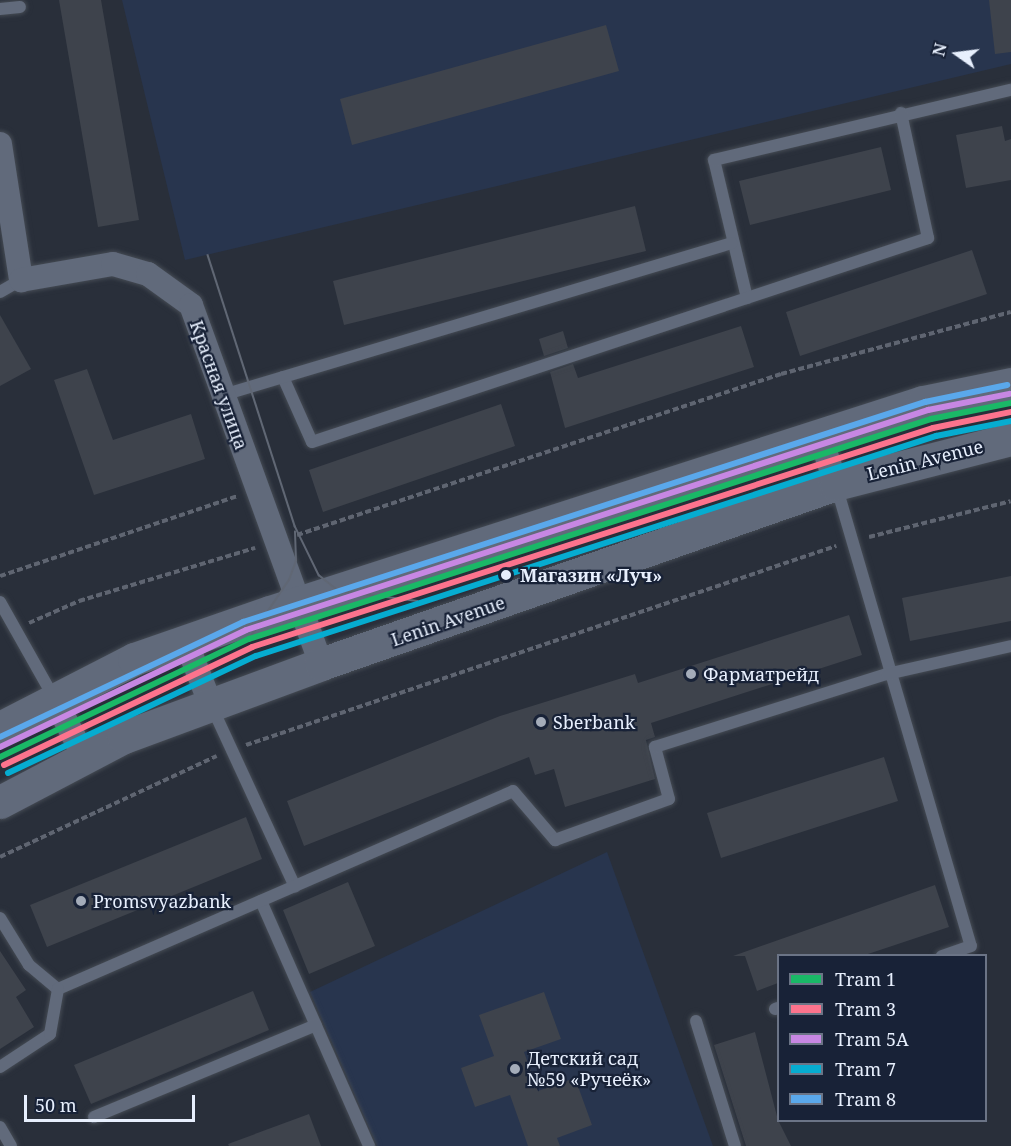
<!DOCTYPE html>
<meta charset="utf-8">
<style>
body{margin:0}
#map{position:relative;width:1011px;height:1146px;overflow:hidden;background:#292f3a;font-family:"Noto Serif",serif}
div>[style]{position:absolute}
.built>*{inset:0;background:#28354e}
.building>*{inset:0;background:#3e434c}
.path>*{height:4px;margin-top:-2px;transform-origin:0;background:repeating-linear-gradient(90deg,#5f6571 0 6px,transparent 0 9px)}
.roads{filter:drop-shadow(0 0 2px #454b54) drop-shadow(0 0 2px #454b54)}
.lane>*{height:12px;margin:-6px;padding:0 6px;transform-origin:6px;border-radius:6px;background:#616a7b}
.street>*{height:24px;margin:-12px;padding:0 12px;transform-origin:12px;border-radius:12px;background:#616a7b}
.primary>*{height:33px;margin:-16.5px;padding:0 16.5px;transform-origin:16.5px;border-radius:16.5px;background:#616a7b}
.tram>*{height:1.5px;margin:-0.75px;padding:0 0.75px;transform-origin:0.75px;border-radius:0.75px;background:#606774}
.tram-1>*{height:6px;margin:-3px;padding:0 3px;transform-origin:3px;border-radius:3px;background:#1ab867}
.tram-2>*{height:6px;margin:-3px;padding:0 3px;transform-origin:3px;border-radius:3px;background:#fc738d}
.tram-3>*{height:6px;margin:-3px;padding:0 3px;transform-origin:3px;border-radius:3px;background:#c787e3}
.tram-4>*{height:6px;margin:-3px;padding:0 3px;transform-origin:3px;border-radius:3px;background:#06acd0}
.tram-5>*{height:6px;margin:-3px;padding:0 3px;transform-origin:3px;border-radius:3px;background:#5aa8eb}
.dots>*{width:16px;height:16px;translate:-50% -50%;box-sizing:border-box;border:3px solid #182237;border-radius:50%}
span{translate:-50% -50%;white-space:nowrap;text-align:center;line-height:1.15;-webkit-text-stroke:4.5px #182237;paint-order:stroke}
.street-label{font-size:18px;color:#e7effd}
.stop-label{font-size:18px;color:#e7effd;font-weight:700}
.left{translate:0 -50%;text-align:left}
.poi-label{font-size:18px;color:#e7effd}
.legend{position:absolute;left:777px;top:954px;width:210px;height:168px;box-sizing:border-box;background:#182237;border:2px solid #6b7486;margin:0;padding:8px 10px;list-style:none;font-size:18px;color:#e7effd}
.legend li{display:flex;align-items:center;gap:12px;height:30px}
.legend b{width:30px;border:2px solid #6b7486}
.north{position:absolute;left:927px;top:24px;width:60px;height:60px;-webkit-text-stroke:4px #182237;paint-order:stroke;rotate:284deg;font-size:16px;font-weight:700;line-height:24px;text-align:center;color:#e7effd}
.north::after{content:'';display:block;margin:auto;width:21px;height:27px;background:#e7effd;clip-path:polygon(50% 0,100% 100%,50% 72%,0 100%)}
.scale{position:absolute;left:24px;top:1095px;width:171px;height:27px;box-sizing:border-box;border:3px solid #e7effd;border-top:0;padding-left:8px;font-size:18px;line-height:21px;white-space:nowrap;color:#e7effd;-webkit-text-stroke:4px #182237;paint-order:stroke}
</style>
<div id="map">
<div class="built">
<div style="clip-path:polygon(122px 0,1011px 0,1011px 64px,185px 260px)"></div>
<div style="clip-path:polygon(607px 852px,713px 1146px,377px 1146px,310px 992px)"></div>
</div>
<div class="building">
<div style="clip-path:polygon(59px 0,101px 0,139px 220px,98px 227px)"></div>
<div style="clip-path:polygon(989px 0,1011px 0,1011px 52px,995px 54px)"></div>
<div style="clip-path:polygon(606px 25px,619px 71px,352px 145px,340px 99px)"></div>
<div style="clip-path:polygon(1002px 126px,1005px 141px,1011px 139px,1011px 180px,966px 188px,956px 135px)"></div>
<div style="clip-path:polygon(881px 147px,891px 190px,750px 225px,739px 181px)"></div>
<div style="clip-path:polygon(635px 206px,646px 251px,344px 325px,333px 281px)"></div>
<div style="clip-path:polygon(972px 250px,987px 294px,800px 356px,786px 312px)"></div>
<div style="clip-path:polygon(0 315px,31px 369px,0 386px)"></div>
<div style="clip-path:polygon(741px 326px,754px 367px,565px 428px,550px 372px,573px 364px,578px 378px)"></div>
<div style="clip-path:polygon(563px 331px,568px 348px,544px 356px,539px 339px)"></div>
<div style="clip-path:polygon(87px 369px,113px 440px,191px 414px,205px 459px,94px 495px,54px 380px)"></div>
<div style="clip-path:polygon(501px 404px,515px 446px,323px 512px,309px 470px)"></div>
<div style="clip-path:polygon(1011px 576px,1011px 621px,910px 641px,902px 598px)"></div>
<div style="clip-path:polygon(849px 615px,862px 655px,651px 723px,655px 737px,646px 740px,655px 779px,565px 807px,554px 769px,535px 775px,529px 757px,304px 846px,287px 801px,500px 716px,635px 674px,638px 683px)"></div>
<div style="clip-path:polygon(884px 757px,898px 801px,721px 858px,707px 813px)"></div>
<div style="clip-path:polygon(246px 817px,262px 859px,47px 947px,30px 905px)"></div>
<div style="clip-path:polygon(348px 882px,375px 946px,309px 974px,283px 910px)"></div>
<div style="clip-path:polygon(935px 885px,949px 927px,862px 956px,778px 956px,778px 983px,757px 991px,745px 956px,733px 956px)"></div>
<div style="clip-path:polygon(0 951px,26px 990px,16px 997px,34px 1027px,0 1049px)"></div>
<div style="clip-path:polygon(253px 991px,269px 1030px,91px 1104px,74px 1065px)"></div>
<div style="clip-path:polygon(544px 992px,561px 1039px,524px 1052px,538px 1091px,575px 1078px,592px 1125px,557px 1138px,560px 1146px,528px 1146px,510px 1095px,475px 1107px,461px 1068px,494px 1056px,479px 1015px)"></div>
<div style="clip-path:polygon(755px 1032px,778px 1120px,791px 1146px,746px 1146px,714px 1045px)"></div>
<div style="clip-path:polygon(309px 1114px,321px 1146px,229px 1146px,228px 1144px)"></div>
</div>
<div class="path">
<div style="left:297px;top:535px;width:510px;rotate:-18.4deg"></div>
<div style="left:781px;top:374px;width:238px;rotate:-15.1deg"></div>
<div style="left:869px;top:537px;width:146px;rotate:-14.2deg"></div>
<div style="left:0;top:576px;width:251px;rotate:-18.6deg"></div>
<div style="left:29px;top:623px;width:55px;rotate:-23.7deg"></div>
<div style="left:79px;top:601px;width:184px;rotate:-16.8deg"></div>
<div style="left:246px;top:745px;width:623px;rotate:-18.64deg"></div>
<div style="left:0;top:857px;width:239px;rotate:-25deg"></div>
</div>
<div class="roads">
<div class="lane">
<div style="left:0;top:9px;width:20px;rotate:-6deg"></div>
<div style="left:0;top:292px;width:24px;rotate:-30deg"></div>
<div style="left:747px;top:298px;width:142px;rotate:-103.4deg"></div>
<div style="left:714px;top:160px;width:305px;rotate:-13.3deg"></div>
<div style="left:283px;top:377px;width:71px;rotate:66deg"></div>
<div style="left:312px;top:442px;width:649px;rotate:-18.32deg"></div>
<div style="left:928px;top:238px;width:128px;rotate:-102.2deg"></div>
<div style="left:223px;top:395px;width:531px;rotate:-16.63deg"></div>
<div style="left:836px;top:485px;width:480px;rotate:73.7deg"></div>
<div style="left:971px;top:946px;width:31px;rotate:161deg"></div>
<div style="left:0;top:602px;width:110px;rotate:60.6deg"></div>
<div style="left:211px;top:705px;width:200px;rotate:65.2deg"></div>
<div style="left:261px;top:901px;width:268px;rotate:66.2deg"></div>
<div style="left:0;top:918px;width:55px;rotate:58.3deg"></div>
<div style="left:29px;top:965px;width:38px;rotate:40deg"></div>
<div style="left:58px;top:989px;width:496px;rotate:-23.5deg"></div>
<div style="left:513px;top:791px;width:65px;rotate:49.4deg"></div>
<div style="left:555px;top:840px;width:121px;rotate:-19.8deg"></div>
<div style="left:669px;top:799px;width:54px;rotate:-105.1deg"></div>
<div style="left:655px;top:747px;width:243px;rotate:-17.5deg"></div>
<div style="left:887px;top:674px;width:127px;rotate:-12.7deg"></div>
<div style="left:775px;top:1009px;width:3px;rotate:-18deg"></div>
<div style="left:696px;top:1021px;width:131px;rotate:72.7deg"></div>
<div style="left:0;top:1067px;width:60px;rotate:-33.4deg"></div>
<div style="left:50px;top:1034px;width:46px;rotate:-79.9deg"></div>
<div style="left:94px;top:1117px;width:240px;rotate:-22.5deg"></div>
<div style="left:0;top:1127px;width:22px;rotate:60deg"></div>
</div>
<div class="street">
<div style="left:0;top:144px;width:138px;rotate:81.2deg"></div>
<div style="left:21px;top:280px;width:93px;rotate:-9.9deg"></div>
<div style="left:113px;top:264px;width:36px;rotate:16deg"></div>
<div style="left:148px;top:274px;width:53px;rotate:35.8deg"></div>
<div style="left:191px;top:305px;width:382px;rotate:70.1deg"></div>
<div style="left:820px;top:436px;width:51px;rotate:71.6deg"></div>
<div style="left:186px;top:642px;width:68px;rotate:68.4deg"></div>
<div style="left:55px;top:700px;width:65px;rotate:62.7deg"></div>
</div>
<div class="primary">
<div style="left:0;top:728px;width:151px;rotate:-27.2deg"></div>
<div style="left:134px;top:659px;width:144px;rotate:-19.1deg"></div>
<div style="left:270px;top:612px;width:686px;rotate:-17.83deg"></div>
<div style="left:923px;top:402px;width:90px;rotate:-11.6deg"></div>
<div style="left:0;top:802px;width:140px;rotate:-27.7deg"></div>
<div style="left:124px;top:737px;width:210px;rotate:-20.3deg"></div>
<div style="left:321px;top:664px;width:546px;rotate:-19.27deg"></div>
<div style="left:836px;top:484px;width:181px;rotate:-14.4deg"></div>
</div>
</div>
<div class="tram">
<div style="left:208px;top:255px;width:285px;rotate:72.2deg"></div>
<div style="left:295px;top:526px;width:55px;rotate:63.9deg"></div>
<div style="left:319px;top:575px;width:26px;rotate:39deg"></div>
<div style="left:339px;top:591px;width:79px;rotate:7.3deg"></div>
<div style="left:249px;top:639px;width:71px;rotate:-55.9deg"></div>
<div style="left:289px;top:580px;width:20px;rotate:-70deg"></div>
<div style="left:296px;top:561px;width:29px;rotate:-92deg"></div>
</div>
<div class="tram-1">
<div style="left:0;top:757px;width:276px;rotate:-25.4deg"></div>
<div style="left:249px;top:639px;width:717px;rotate:-17.88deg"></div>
<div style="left:931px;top:419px;width:82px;rotate:-11.3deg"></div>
</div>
<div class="tram-2">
<div style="left:4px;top:765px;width:275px;rotate:-25.4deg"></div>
<div style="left:252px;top:647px;width:715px;rotate:-17.83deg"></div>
<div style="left:933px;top:428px;width:80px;rotate:-11.6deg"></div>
</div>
<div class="tram-3">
<div style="left:0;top:747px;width:272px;rotate:-25.4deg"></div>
<div style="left:246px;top:630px;width:717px;rotate:-17.88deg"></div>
<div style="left:928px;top:410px;width:83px;rotate:-11.2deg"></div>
</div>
<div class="tram-4">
<div style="left:8px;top:773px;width:274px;rotate:-25.3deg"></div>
<div style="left:256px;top:656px;width:715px;rotate:-17.93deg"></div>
<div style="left:936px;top:436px;width:76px;rotate:-11.3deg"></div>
</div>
<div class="tram-5">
<div style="left:0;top:737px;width:269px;rotate:-25.3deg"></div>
<div style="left:243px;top:622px;width:717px;rotate:-17.88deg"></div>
<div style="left:925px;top:402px;width:84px;rotate:-11.7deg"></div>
</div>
<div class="dots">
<div style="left:506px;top:575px;background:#e7effd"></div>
<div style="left:691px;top:674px;background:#a4acb9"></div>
<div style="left:541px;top:722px;background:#a4acb9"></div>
<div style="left:81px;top:901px;background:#a4acb9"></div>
<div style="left:515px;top:1069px;background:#a4acb9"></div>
</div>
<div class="street-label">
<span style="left:219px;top:385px;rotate:70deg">Красная улица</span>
<span style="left:925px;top:460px;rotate:-14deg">Lenin Avenue</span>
<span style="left:448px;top:621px;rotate:-19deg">Lenin Avenue</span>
</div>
<div class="stop-label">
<span class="left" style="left:520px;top:575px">Магазин «Луч»</span>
</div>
<div class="poi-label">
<span class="left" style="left:703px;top:674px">Фарматрейд</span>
<span class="left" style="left:553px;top:722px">Sberbank</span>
<span class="left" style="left:93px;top:901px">Promsvyazbank</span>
<span class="left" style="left:527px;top:1069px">Детский сад<br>№59 «Ручеёк»</span>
</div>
<ul class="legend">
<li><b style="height:8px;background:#1ab867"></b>Tram 1</li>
<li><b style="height:8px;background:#fc738d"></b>Tram 3</li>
<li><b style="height:8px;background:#c787e3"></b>Tram 5А</li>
<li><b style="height:8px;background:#06acd0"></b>Tram 7</li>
<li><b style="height:8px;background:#5aa8eb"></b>Tram 8</li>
</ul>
<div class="north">N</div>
<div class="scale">50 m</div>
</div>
